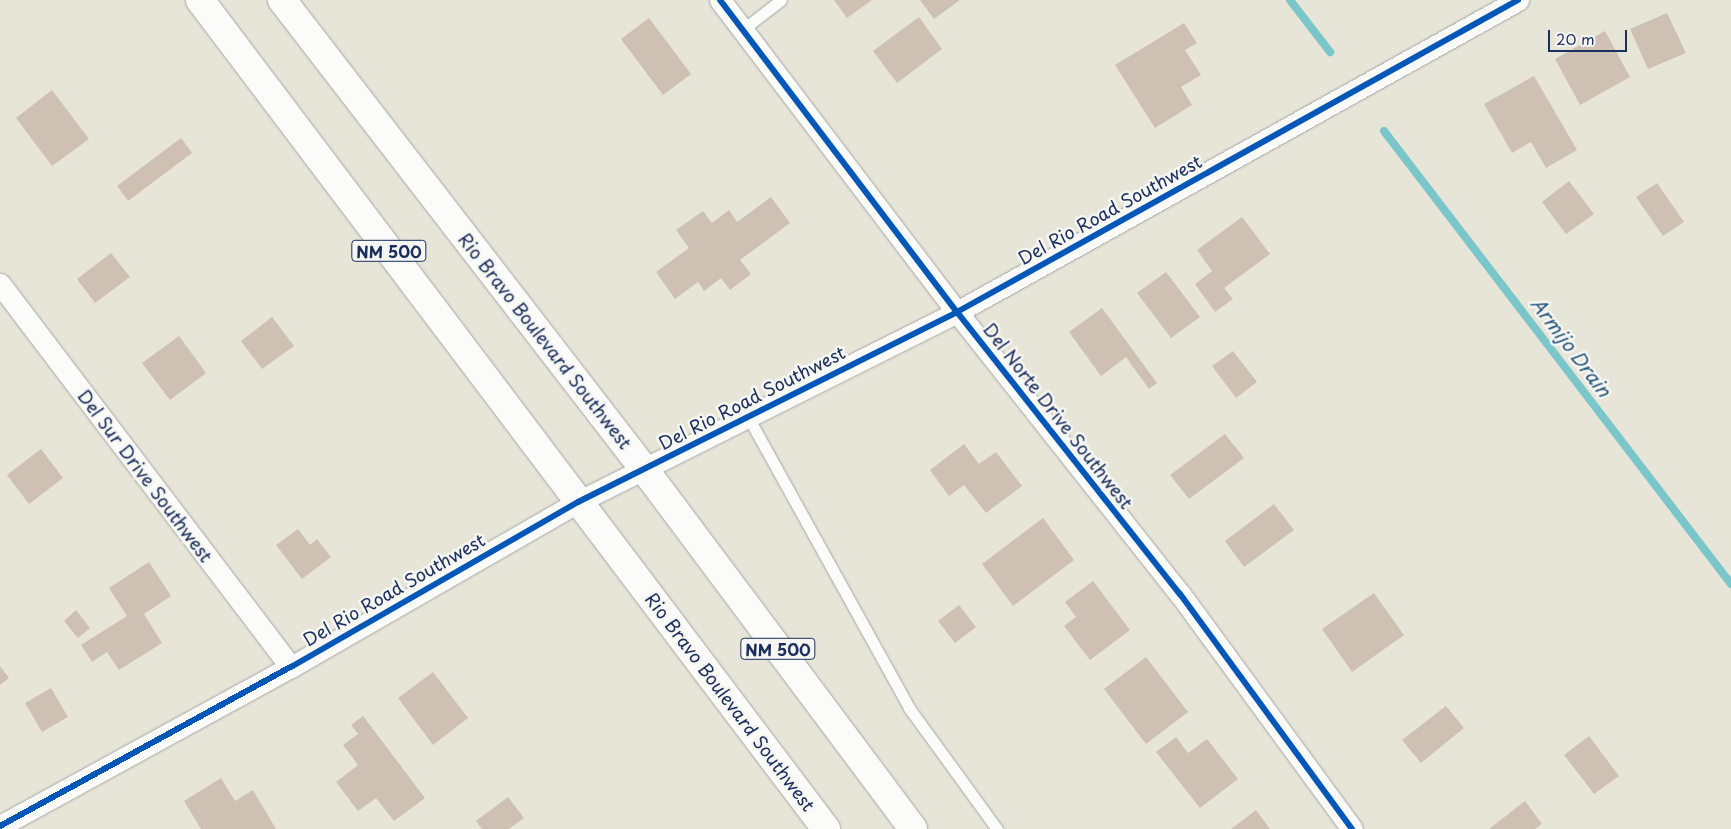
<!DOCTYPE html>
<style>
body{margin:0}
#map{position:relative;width:1731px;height:829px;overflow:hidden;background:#e7e5d8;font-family:"Playpen Sans",sans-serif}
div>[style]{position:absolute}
.stream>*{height:8px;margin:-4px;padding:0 4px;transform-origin:4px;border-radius:4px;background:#7ac6cb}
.building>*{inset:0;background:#cec1b3}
.roads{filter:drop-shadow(0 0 1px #a5a7a5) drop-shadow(0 0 1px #a5a7a5)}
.service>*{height:11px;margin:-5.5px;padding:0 5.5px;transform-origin:5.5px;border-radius:5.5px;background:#fbfbf9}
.minor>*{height:21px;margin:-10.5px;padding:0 10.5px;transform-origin:10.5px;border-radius:10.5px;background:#fbfbf9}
.primary>*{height:28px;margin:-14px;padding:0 14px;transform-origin:14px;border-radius:14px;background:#fbfbf9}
.cycleway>*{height:6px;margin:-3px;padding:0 3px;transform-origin:3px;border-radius:3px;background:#0057b8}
span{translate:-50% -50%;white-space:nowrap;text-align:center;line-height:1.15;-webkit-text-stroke:5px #f6f6f2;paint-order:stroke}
.shield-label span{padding:1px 4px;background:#f6f6f2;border:1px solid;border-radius:4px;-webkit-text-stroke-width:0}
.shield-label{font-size:16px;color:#1b2f5e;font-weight:700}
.street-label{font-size:18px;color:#1b2f5e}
.water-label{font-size:19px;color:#29587d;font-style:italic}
.scale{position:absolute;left:1548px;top:30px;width:79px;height:22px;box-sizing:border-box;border:2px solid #1b2f5e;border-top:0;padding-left:6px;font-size:15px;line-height:18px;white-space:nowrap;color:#1b2f5e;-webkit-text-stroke:4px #f6f6f2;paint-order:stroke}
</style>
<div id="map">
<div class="stream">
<div style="left:1290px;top:0;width:66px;rotate:52.4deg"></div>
<div style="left:1384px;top:131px;width:571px;rotate:52.55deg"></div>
</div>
<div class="building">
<div style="clip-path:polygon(834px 0,872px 0,847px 18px)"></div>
<div style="clip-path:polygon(920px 0,960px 0,934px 19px)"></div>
<div style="clip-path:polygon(1667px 13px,1686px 53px,1648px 69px,1630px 29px)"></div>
<div style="clip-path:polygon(919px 17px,942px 49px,897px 83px,873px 51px)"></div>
<div style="clip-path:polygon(649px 18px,691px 74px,663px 95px,621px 39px)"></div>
<div style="clip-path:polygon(1184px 23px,1197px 43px,1185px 50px,1201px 75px,1181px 87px,1192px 105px,1155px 128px,1115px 65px)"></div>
<div style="clip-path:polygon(1605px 31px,1630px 77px,1580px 105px,1555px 59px)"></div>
<div style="clip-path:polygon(1534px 76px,1577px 150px,1546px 168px,1531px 142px,1512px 153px,1484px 104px)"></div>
<div style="clip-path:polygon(52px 90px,89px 139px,52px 166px,16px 118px)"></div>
<div style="clip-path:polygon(181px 138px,192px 153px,128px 201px,117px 186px)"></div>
<div style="clip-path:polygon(1569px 181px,1594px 214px,1566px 234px,1542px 202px)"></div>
<div style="clip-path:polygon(1657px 183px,1684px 222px,1663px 236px,1636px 197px)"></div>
<div style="clip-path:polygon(771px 197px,790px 223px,740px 260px,751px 274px,730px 290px,721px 278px,704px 291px,698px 282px,675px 299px,656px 272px,689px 248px,676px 230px,703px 211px,712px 223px,729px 210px,737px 222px)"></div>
<div style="clip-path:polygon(1242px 217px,1270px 254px,1224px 288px,1233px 299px,1215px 312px,1195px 284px,1212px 271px,1197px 250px)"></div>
<div style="clip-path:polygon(111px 253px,130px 277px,95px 303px,77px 279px)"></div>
<div style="clip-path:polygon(1166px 272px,1200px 317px,1171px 338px,1137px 293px)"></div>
<div style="clip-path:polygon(1102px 308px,1157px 383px,1149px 389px,1126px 357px,1101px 376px,1069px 332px)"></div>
<div style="clip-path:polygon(272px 317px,294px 346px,262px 369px,241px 341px)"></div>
<div style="clip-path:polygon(179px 336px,206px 373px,170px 400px,142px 363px)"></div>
<div style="clip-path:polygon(1233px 351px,1257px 382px,1236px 398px,1212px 366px)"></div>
<div style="clip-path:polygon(1225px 434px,1244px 458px,1189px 499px,1170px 475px)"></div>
<div style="clip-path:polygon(964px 444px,979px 464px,996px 452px,1022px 486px,986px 513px,964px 485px,949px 496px,930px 470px)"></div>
<div style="clip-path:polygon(41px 449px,63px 478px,29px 504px,7px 475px)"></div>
<div style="clip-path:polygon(1274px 504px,1294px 530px,1244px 567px,1225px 541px)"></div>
<div style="clip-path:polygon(1043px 518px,1074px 560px,1013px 606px,982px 564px)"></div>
<div style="clip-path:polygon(298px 529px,310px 545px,317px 539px,331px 557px,302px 579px,276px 545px)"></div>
<div style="clip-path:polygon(149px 562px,171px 596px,144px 614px,162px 643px,119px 670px,107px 652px,92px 662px,81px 645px,127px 616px,109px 588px)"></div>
<div style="clip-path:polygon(1093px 581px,1130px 630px,1090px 660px,1064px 626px,1076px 617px,1065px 602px)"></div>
<div style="clip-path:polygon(1374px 593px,1404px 635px,1352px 672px,1322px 629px)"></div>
<div style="clip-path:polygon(959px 605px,976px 627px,955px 643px,938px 621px)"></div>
<div style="clip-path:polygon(76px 610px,90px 628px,78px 638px,64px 621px)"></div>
<div style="clip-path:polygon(1146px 657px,1188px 712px,1146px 744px,1104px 689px)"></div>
<div style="clip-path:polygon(0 666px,9px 678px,0 685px)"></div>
<div style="clip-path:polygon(433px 672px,468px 718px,433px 745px,398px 698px)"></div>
<div style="clip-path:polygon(51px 688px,68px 717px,42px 732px,25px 703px)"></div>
<div style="clip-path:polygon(1446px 706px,1464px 728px,1421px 763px,1402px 740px)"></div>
<div style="clip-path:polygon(363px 716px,425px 798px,394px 821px,376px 798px,358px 811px,336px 782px,358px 765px,343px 745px,358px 734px,351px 725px)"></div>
<div style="clip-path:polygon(1589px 736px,1619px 776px,1594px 794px,1564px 755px)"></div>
<div style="clip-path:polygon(1176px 737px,1188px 753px,1207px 739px,1238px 779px,1200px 808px,1156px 752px)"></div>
<div style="clip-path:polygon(221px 778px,235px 801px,253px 790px,276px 829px,201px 829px,184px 801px)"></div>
<div style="clip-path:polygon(508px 797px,524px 818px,509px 829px,482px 829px,476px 821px)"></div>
<div style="clip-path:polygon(1525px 801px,1542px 824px,1535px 829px,1489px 829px)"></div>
<div style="clip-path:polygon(1256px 810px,1270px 829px,1231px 829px)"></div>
</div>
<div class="roads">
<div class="service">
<div style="left:742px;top:30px;width:49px;rotate:-37.6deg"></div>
<div style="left:748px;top:417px;width:333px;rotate:61deg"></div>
<div style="left:909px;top:708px;width:150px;rotate:54deg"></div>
</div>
<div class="minor">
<div style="left:720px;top:0;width:392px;rotate:52.8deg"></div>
<div style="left:957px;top:312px;width:360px;rotate:51.7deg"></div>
<div style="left:1180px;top:594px;width:291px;rotate:53.8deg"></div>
<div style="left:0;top:284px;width:481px;rotate:52.8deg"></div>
<div style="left:0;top:826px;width:332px;rotate:-28.7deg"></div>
<div style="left:291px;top:667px;width:331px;rotate:-29.9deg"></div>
<div style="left:578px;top:502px;width:424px;rotate:-26.6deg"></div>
<div style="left:957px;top:312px;width:642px;rotate:-29.08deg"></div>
</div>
<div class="primary">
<div style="left:200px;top:0;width:1039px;rotate:52.94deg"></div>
<div style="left:282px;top:0;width:592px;rotate:52.34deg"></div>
<div style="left:644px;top:469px;width:449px;rotate:53.2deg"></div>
</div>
</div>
<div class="cycleway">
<div style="left:720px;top:0;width:392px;rotate:52.8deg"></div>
<div style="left:957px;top:312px;width:360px;rotate:51.7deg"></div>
<div style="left:1180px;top:594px;width:291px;rotate:53.8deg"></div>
<div style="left:0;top:826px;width:332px;rotate:-28.7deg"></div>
<div style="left:291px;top:667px;width:331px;rotate:-29.9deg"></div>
<div style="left:578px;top:502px;width:424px;rotate:-26.6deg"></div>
<div style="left:957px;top:312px;width:642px;rotate:-29.08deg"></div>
</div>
<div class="shield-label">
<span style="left:389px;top:251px">NM 500</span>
<span style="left:778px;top:649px">NM 500</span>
</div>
<div class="street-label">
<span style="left:1110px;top:210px;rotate:-29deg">Del Rio Road Southwest</span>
<span style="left:545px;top:341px;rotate:52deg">Rio Bravo Boulevard Southwest</span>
<span style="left:752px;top:398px;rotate:-27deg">Del Rio Road Southwest</span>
<span style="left:1058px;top:416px;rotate:52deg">Del Norte Drive Southwest</span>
<span style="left:145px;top:476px;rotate:53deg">Del Sur Drive Southwest</span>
<span style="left:394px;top:590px;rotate:-30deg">Del Rio Road Southwest</span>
<span style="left:730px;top:702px;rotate:53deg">Rio Bravo Boulevard Southwest</span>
</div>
<div class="water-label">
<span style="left:1571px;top:347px;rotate:53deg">Armijo Drain</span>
</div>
<div class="scale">20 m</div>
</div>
